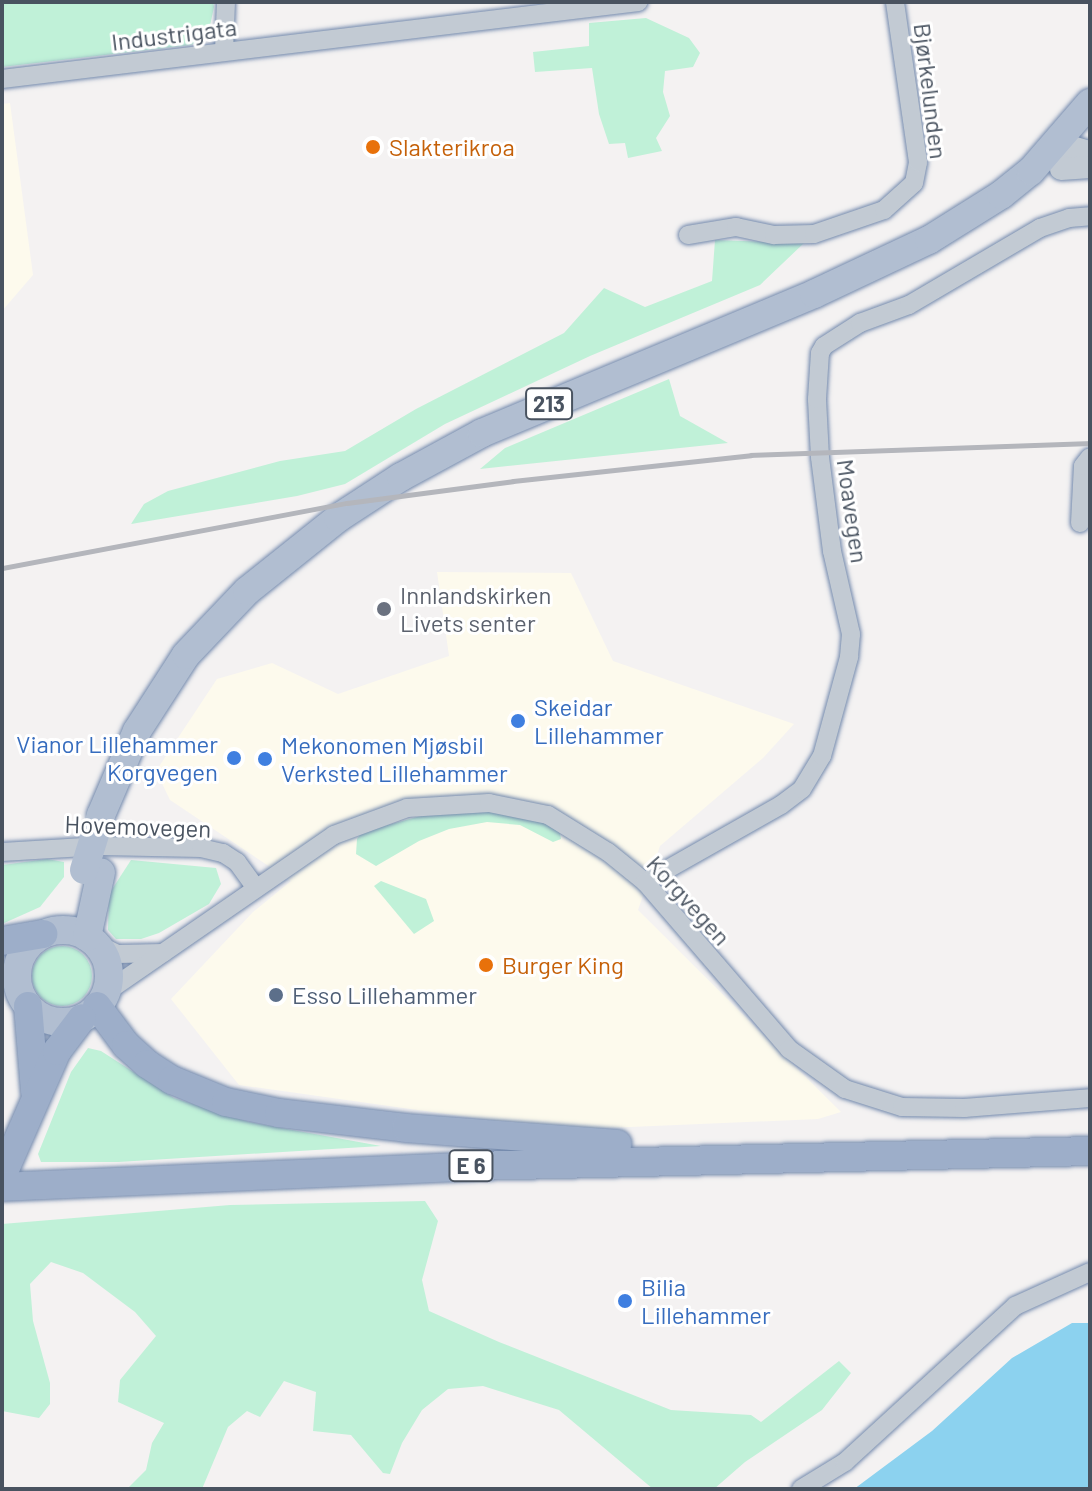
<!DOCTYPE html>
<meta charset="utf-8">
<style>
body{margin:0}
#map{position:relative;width:1092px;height:1491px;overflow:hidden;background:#f4f2f2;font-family:Barlow,sans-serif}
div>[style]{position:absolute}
.commercial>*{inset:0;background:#fdfaed}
.green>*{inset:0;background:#c0f1d8}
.round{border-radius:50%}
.water>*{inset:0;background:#8cd2ef}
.roads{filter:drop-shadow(0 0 2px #748aad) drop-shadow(0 0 2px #748aad)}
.minor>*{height:18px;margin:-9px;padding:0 9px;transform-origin:9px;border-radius:9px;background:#c2cad3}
.tertiary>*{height:22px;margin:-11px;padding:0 11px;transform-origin:11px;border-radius:11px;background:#c2cad3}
.primary>*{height:28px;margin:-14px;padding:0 14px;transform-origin:14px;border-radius:14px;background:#b1bed1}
.primary>.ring{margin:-14px;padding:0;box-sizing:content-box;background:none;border:28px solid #b1bed1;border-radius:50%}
.trunk>*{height:28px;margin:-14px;padding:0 14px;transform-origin:14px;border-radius:14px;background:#9daec9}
.rail>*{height:5px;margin:-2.5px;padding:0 2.5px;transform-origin:2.5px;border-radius:2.5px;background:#b4b6bc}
.primary-bridge>*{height:28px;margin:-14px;padding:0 14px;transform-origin:14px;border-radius:14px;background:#b1bed1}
.dots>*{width:22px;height:22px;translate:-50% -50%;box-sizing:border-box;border:4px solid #fff;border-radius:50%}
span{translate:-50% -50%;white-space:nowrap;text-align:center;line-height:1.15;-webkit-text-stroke:6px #fff;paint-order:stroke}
.shield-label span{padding:2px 6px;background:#fff;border:2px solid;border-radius:6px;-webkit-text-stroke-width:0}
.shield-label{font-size:22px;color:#495360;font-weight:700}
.street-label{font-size:24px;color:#495360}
.food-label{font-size:24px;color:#c56008}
.left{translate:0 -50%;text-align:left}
.worship-label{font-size:24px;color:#5b616d}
.shop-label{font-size:24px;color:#366cbe}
.right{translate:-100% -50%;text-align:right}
.service-label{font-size:24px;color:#4e5e75}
.frame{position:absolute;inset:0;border:4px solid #495360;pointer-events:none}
</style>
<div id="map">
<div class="commercial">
<div style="clip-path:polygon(10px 103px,33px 275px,2px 311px,2px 104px)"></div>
<div style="clip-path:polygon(437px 572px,571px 573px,613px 661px,794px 724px,763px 758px,660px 846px,638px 910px,841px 1112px,818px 1119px,560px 1130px,239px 1085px,171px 999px,253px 912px,291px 881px,170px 800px,156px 771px,217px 679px,272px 663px,338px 694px,449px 656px)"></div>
</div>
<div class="green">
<div style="clip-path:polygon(2px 2px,213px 2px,214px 7px,208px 35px,191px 45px,2px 67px)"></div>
<div style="clip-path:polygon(646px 18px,689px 38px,700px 53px,693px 67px,665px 71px,663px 92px,670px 116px,656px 138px,662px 151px,628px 158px,625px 143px,609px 144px,599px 114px,592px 68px,535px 72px,533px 52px,589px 46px,589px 23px)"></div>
<div style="clip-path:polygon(715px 240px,804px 243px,760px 285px,590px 356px,445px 424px,345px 484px,297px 496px,131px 524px,144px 504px,168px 491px,280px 461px,345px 451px,416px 409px,564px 333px,604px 288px,645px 307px,712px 281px)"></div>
<div style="clip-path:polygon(669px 379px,680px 416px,728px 443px,480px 469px,505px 448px)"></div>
<div style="clip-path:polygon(439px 811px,510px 812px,559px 828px,561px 839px,553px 842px,520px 825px,487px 822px,449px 829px,419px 841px,376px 866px,356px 854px,357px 839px,362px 832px)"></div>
<div style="clip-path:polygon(47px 859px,64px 862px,64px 877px,40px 907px,2px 924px,2px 865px)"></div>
<div style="clip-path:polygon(131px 860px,216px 868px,221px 884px,209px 904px,159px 933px,141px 939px,116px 939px,108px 930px,109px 894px)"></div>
<div style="clip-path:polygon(381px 881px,426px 899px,434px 921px,414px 934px,374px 886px)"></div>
<div class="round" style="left:32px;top:946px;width:60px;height:60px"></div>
<div style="clip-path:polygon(88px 1048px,101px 1051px,174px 1098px,249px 1122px,381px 1146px,118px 1162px,41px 1162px,38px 1154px,71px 1072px)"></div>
<div style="clip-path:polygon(425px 1201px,438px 1221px,422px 1280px,429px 1311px,499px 1342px,671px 1410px,751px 1415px,761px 1422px,839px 1361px,851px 1373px,822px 1410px,745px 1462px,714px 1489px,653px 1489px,559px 1410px,483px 1386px,448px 1389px,422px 1410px,402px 1443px,390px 1474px,383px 1473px,351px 1435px,313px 1431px,316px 1392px,284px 1381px,260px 1417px,247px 1411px,228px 1427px,202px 1489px,127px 1489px,146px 1470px,152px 1443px,164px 1423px,118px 1402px,120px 1380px,156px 1336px,135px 1312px,83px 1273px,51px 1262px,30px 1284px,33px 1321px,50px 1383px,50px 1404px,39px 1418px,2px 1411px,2px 1224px,230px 1205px)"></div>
</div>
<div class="water">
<div style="clip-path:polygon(1072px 1323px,1090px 1323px,1090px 1489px,854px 1489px,932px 1431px,1012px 1358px)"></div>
</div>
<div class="roads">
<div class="minor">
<div style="left:224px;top:51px;width:49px;rotate:-87.7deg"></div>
<div style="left:2px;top:79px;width:641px;rotate:-6.9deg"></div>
<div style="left:688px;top:235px;width:49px;rotate:-9.5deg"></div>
<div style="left:736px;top:227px;width:39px;rotate:12deg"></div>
<div style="left:774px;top:235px;width:40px;rotate:-1.4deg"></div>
<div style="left:814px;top:234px;width:74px;rotate:-18.9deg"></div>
<div style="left:884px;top:210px;width:40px;rotate:-42deg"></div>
<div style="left:914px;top:183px;width:21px;rotate:-79deg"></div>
<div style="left:918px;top:162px;width:162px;rotate:-98.2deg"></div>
<div style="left:1080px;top:523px;width:57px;rotate:-87deg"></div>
<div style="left:1083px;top:466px;width:11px;rotate:-52deg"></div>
<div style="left:2px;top:852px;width:99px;rotate:-3.5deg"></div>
<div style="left:101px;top:846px;width:100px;rotate:1.1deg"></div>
<div style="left:201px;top:848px;width:23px;rotate:13deg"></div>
<div style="left:223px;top:853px;width:17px;rotate:33deg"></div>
<div style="left:237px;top:862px;width:32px;rotate:54deg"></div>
<div style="left:645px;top:882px;width:156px;rotate:-29.5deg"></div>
<div style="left:781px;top:805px;width:26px;rotate:-37deg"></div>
<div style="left:802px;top:789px;width:39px;rotate:-59deg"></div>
<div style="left:822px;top:756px;width:103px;rotate:-74.7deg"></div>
<div style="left:849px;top:657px;width:23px;rotate:-85deg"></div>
<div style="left:851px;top:634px;width:85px;rotate:-102.9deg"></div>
<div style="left:832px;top:551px;width:95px;rotate:-97.3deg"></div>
<div style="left:820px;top:457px;width:58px;rotate:-93deg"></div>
<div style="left:817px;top:399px;width:46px;rotate:-86.3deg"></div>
<div style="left:820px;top:353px;width:8px;rotate:-60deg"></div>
<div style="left:824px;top:346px;width:43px;rotate:-32.6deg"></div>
<div style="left:860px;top:323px;width:52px;rotate:-20.2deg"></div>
<div style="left:909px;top:305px;width:152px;rotate:-30.4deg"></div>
<div style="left:1040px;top:228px;width:31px;rotate:-19deg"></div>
<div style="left:1069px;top:218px;width:21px;rotate:-5deg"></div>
<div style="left:93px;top:942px;width:28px;rotate:26deg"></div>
<div style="left:118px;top:954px;width:45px;rotate:-1.3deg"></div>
<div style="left:105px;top:993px;width:278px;rotate:-34.6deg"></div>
<div style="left:334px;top:835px;width:78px;rotate:-20.3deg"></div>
<div style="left:407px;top:808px;width:82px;rotate:-3.5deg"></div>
<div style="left:489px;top:803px;width:60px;rotate:11.5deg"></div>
<div style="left:548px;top:815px;width:70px;rotate:31.7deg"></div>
<div style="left:608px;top:852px;width:48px;rotate:39deg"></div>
<div style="left:645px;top:882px;width:221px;rotate:49.2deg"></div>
<div style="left:789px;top:1049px;width:69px;rotate:35.5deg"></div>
<div style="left:845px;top:1089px;width:60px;rotate:17.5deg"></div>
<div style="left:902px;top:1107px;width:62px;rotate:0.9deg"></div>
<div style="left:964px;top:1108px;width:126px;rotate:-4.5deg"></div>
<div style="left:801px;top:1489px;width:52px;rotate:-31.5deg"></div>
<div style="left:845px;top:1462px;width:231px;rotate:-42.5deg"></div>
<div style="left:1015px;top:1306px;width:82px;rotate:-24.4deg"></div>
</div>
<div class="tertiary">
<div style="left:1049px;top:153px;width:24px;rotate:-15deg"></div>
<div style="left:1072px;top:147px;width:19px;rotate:16deg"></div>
<div style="left:1061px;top:169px;width:29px;rotate:-4deg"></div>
</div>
<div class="primary">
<div style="left:101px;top:815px;width:91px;rotate:-66.8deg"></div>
<div style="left:137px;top:731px;width:90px;rotate:-57.2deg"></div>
<div style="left:186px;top:655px;width:88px;rotate:-46.4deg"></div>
<div style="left:247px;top:591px;width:117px;rotate:-38.7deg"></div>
<div style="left:338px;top:518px;width:75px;rotate:-33.1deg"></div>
<div style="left:401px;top:477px;width:92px;rotate:-28.5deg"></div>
<div style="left:482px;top:433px;width:360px;rotate:-22.7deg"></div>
<div style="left:814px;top:294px;width:127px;rotate:-25.2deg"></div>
<div style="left:929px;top:240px;width:85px;rotate:-32deg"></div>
<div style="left:1001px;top:195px;width:38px;rotate:-39deg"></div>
<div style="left:1031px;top:171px;width:90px;rotate:-49.1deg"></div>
<div class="ring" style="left:17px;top:930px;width:64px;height:64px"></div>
<div style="left:87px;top:937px;width:66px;rotate:-77.8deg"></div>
</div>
<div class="trunk">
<div style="left:2px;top:941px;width:42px;rotate:-9.7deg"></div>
<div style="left:28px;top:1006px;width:86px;rotate:85.3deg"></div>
<div style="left:97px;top:1006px;width:49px;rotate:53.4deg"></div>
<div style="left:126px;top:1045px;width:28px;rotate:42deg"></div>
<div style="left:147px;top:1064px;width:30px;rotate:33deg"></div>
<div style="left:172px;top:1080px;width:58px;rotate:22.2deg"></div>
<div style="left:226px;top:1102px;width:54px;rotate:11.7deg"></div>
<div style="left:279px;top:1113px;width:128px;rotate:6.7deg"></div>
<div style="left:406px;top:1128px;width:212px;rotate:4.3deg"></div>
<div style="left:2px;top:1176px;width:137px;rotate:-66.3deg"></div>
<div style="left:57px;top:1051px;width:41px;rotate:-52.9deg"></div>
<div style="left:2px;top:1187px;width:472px;rotate:-2.5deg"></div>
<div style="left:474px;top:1166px;width:616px;rotate:-1.39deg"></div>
</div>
</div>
<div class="rail">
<div style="left:2px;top:568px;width:351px;rotate:-10.7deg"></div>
<div style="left:347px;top:503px;width:167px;rotate:-7.5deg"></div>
<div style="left:513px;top:481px;width:239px;rotate:-6.2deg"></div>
<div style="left:751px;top:455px;width:339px;rotate:-2deg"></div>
</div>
<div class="primary-bridge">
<div style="left:84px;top:870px;width:58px;rotate:-72.8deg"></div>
</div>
<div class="dots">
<div style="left:373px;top:147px;background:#e8710a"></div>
<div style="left:384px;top:609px;background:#6b7280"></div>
<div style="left:518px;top:721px;background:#3f7fe0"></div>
<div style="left:234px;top:758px;background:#3f7fe0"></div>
<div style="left:265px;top:759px;background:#3f7fe0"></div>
<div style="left:486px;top:965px;background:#e8710a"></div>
<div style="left:276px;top:995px;background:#5c6f8a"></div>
<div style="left:625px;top:1301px;background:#3f7fe0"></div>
</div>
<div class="shield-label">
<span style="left:549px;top:404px">213</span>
<span style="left:471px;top:1166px">E 6</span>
</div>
<div class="street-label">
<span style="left:174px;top:34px;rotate:-7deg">Industrigata</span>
<span style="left:931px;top:91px;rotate:83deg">Bjørkelunden</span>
<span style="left:853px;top:511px;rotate:82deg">Moavegen</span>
<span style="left:138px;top:826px;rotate:2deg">Hovemovegen</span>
<span style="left:689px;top:900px;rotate:48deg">Korgvegen</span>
</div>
<div class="food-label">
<span class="left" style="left:389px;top:147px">Slakterikroa</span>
<span class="left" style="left:502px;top:965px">Burger King</span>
</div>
<div class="worship-label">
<span class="left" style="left:400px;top:609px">Innlandskirken<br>Livets senter</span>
</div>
<div class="shop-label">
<span class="left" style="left:534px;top:721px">Skeidar<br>Lillehammer</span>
<span class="right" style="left:218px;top:758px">Vianor Lillehammer<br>Korgvegen</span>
<span class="left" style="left:281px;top:759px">Mekonomen Mjøsbil<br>Verksted Lillehammer</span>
<span class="left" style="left:641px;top:1301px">Bilia<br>Lillehammer</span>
</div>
<div class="service-label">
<span class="left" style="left:292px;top:995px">Esso Lillehammer</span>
</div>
<div class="frame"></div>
</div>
